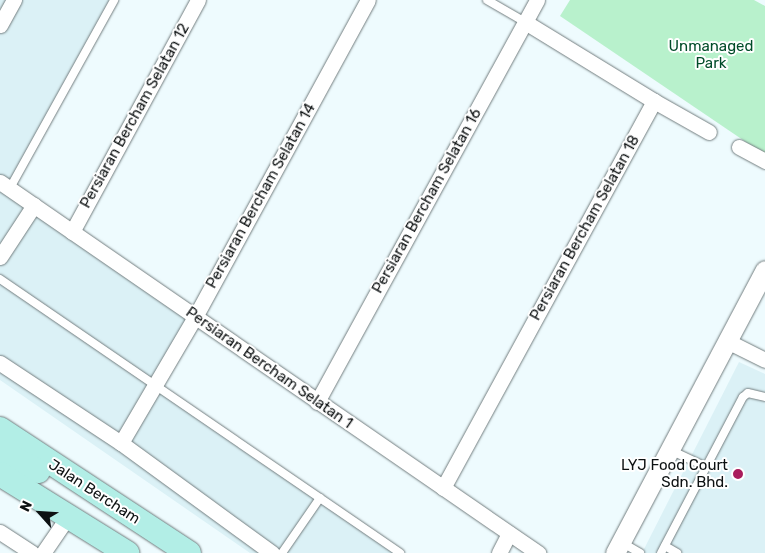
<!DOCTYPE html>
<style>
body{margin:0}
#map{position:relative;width:765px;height:553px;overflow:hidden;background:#eefbfe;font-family:Rubik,sans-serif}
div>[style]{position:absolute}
.built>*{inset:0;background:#dbf1f6}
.green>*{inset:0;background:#b8f1cc}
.roads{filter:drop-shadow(0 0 1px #727d7f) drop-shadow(0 0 1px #727d7f)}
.service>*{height:8px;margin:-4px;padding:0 4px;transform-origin:4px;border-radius:4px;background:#fff}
.minor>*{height:15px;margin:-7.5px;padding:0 7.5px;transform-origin:7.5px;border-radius:7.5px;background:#fff}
.tertiary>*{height:19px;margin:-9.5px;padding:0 9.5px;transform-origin:9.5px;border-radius:9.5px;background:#fff}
.primary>*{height:24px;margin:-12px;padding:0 12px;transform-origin:12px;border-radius:12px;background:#b2eee6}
.dots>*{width:14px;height:14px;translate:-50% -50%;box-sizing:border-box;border:2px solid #fff;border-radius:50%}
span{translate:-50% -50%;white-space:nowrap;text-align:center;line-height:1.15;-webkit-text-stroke:4px #fff;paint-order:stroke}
.park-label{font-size:15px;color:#004c29}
.street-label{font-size:15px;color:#0d1112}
.poi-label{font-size:15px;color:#0d1112}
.right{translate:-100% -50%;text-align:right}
.north{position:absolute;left:15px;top:488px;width:50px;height:50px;-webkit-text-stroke:4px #fff;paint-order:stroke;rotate:296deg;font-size:14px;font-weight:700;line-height:20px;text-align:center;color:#0d1112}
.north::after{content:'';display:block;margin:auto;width:18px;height:22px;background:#0d1112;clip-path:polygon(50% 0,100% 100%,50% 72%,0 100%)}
</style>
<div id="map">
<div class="built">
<div style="clip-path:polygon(0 0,111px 0,11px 184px,189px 321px,150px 381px,405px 553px,250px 553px,0 380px)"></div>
<div style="clip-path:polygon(739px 362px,765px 374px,765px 553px,642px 553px)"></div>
</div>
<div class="green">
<div style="clip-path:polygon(570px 0,754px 0,765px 6px,765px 155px,560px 16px)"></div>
</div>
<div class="roads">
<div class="service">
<div style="left:487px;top:0;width:44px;rotate:30.1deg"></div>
<div style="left:10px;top:188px;width:215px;rotate:-61deg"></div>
<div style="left:0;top:279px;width:485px;rotate:34.4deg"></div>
<div style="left:670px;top:450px;width:40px;rotate:25deg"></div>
<div style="left:621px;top:542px;width:22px;rotate:30deg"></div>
<div style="left:665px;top:546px;width:14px;rotate:30deg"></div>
<div style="left:282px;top:553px;width:67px;rotate:-55.4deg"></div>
<div style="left:661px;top:553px;width:176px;rotate:-62.3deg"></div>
<div style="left:743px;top:397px;width:6px;rotate:-39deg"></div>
<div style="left:748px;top:393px;width:17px;rotate:13deg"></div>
</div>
<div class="minor">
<div style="left:0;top:25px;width:29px;rotate:-61deg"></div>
<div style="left:654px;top:101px;width:63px;rotate:29.4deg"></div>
<div style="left:739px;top:147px;width:30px;rotate:28deg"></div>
<div style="left:0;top:182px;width:654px;rotate:34.59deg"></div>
<div style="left:72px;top:232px;width:264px;rotate:-61.5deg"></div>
<div style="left:0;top:257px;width:62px;rotate:-56.8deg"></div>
<div style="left:729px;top:342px;width:40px;rotate:26.6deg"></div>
<div style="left:0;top:363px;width:145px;rotate:33.5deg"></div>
<div style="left:121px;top:443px;width:187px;rotate:36.1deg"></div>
<div style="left:317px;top:402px;width:458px;rotate:-61.3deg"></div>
<div style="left:121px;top:443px;width:146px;rotate:-59.6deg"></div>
<div style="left:195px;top:317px;width:361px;rotate:-61.4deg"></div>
<div style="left:443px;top:488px;width:441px;rotate:-61.4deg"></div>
<div style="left:654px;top:101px;width:151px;rotate:-148.5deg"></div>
<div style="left:0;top:532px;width:38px;rotate:33deg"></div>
<div style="left:43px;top:553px;width:46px;rotate:-55.6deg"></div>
<div style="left:499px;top:553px;width:22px;rotate:-63deg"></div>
</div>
<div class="tertiary">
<div style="left:615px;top:553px;width:320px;rotate:-62.1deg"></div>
</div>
<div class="primary">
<div style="left:0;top:429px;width:226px;rotate:33.3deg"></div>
<div style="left:0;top:451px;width:43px;rotate:27.8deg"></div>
<div style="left:0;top:474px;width:150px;rotate:31.9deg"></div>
</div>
</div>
<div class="dots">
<div style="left:738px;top:474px;background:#a91c5c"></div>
</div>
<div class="park-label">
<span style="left:711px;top:55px">Unmanaged<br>Park</span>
</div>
<div class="street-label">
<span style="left:135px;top:116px;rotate:-61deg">Persiaran Bercham Selatan 12</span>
<span style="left:261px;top:196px;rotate:-61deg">Persiaran Bercham Selatan 14</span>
<span style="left:427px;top:201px;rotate:-61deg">Persiaran Bercham Selatan 16</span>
<span style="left:585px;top:228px;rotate:-61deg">Persiaran Bercham Selatan 18</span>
<span style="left:269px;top:368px;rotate:35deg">Persiaran Bercham Selatan 1</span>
<span style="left:94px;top:492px;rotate:33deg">Jalan Bercham</span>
</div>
<div class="poi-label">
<span class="right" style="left:728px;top:474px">LYJ Food Court<br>Sdn. Bhd.</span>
</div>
<div class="north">N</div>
</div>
